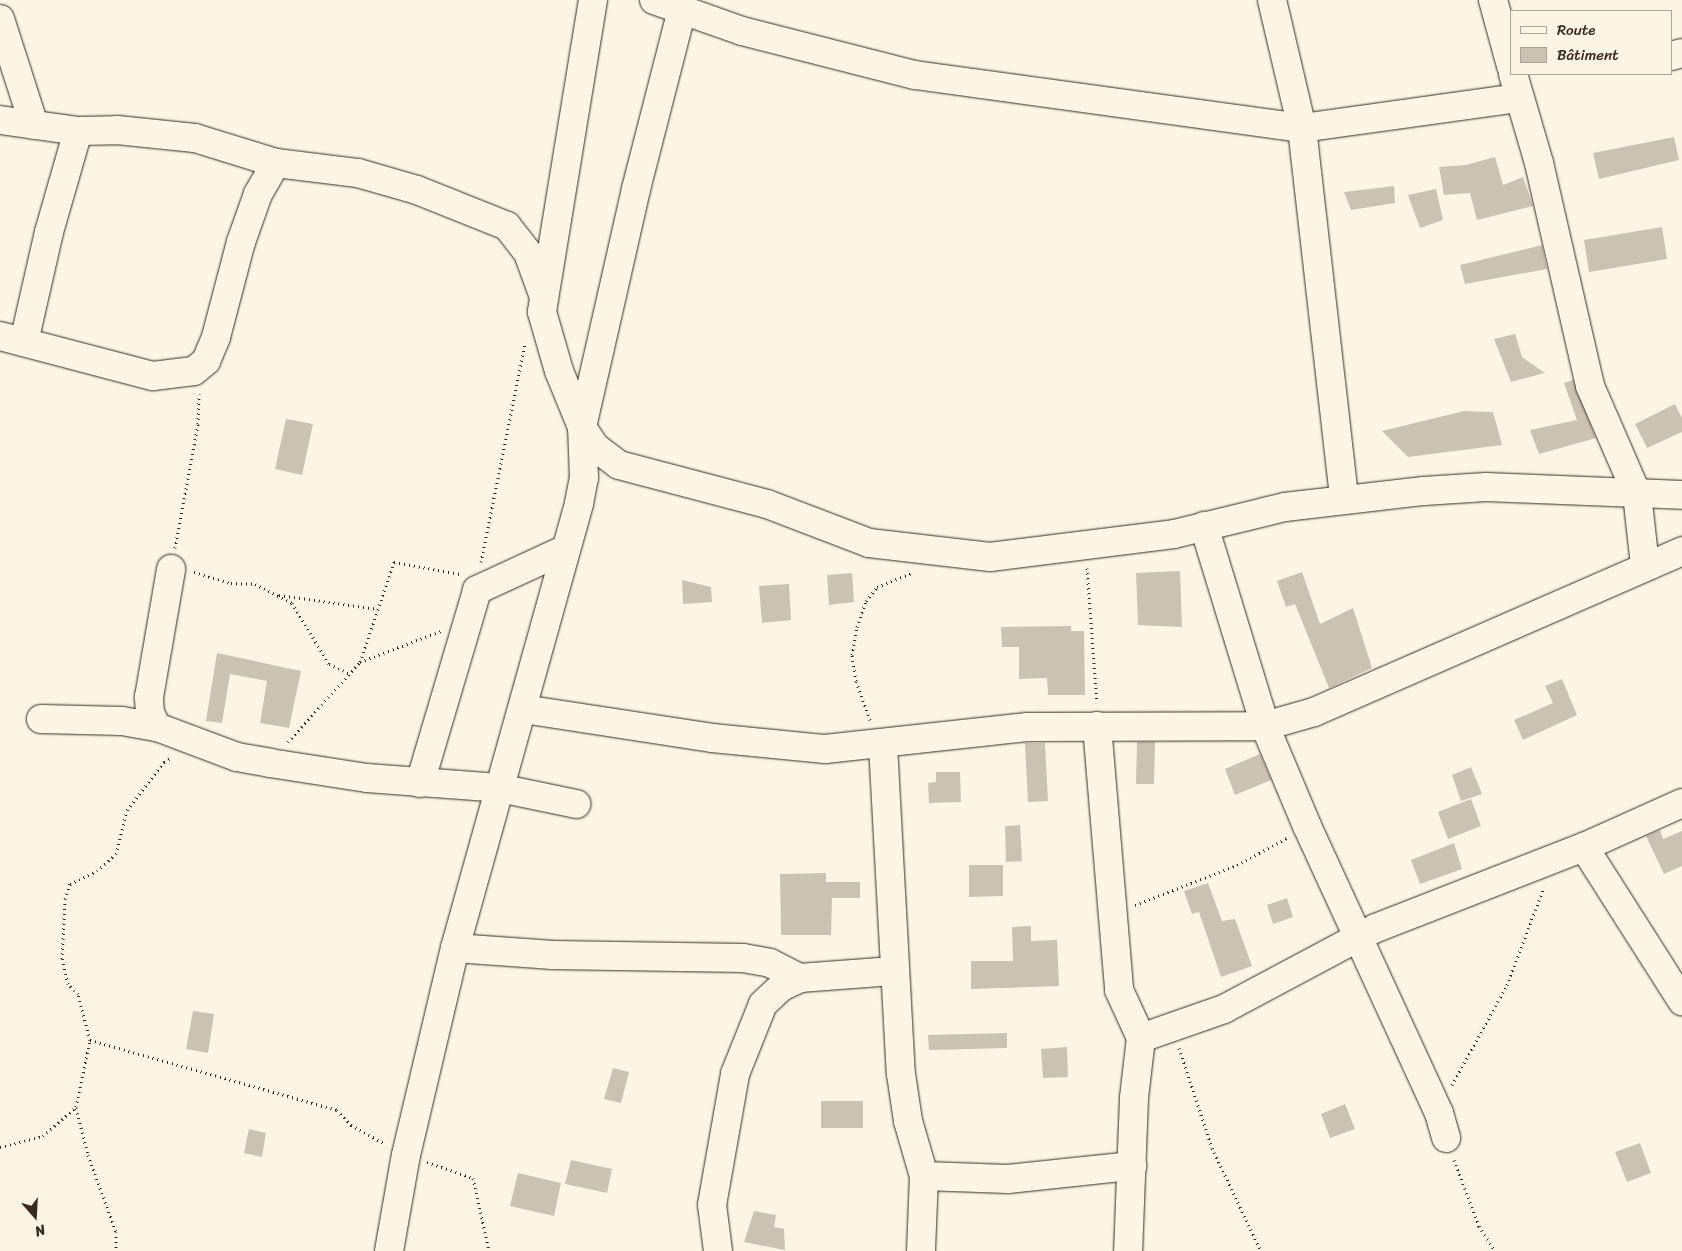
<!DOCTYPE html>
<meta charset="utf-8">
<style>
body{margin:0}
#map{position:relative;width:1682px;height:1251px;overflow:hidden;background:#fcf5e5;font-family:Sriracha,sans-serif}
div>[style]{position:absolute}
.building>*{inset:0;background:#ccc2b3}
.path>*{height:3px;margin-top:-1.5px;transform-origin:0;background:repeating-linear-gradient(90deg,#3b2a1e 0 1px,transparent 0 5px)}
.roads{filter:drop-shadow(0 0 1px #3b2a1e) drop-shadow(0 0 1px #3b2a1e)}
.minor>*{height:28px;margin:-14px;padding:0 14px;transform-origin:14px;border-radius:14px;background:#fcf5e5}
span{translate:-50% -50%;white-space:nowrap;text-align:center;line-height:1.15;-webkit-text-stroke:5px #fcf5e5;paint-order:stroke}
.legend{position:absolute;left:1510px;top:10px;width:162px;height:65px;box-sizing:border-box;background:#fcf5e5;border:1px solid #afa495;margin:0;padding:6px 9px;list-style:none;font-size:15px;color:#3b2a1e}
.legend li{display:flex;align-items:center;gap:10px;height:25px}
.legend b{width:25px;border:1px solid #afa495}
.north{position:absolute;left:10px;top:1191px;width:50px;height:50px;-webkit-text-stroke:4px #fcf5e5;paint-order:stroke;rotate:161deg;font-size:14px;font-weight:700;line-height:20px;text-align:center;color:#3b2a1e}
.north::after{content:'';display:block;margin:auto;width:18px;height:22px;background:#3b2a1e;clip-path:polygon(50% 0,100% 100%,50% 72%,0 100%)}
</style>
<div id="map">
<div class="building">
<div style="clip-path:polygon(1674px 137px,1679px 160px,1599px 179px,1593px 153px)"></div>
<div style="clip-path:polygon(1495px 157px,1503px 185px,1523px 177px,1533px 206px,1477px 220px,1470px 193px,1444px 195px,1439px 167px,1466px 165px)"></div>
<div style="clip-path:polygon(1394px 186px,1395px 203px,1351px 210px,1344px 192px)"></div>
<div style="clip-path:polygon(1436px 189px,1443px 220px,1420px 228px,1408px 195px)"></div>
<div style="clip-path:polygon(1662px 227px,1667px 259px,1589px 272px,1584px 240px)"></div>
<div style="clip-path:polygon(1542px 245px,1547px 269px,1465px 284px,1460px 265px)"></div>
<div style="clip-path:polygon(1515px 334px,1522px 357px,1545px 373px,1511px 382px,1494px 339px)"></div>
<div style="clip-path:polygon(1573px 380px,1596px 438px,1539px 454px,1530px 430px,1577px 420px,1564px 383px)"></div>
<div style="clip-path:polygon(1675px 404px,1682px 418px,1682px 432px,1647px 448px,1635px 424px)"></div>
<div style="clip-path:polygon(1464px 411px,1493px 412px,1502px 445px,1408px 457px,1382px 431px)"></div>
<div style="clip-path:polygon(286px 419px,313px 424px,302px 475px,275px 469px)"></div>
<div style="clip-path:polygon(1180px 571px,1182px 627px,1138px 625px,1136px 573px)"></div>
<div style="clip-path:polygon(1302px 572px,1320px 624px,1353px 608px,1372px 668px,1329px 688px,1295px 604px,1286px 607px,1277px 581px)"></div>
<div style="clip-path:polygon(852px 573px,854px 602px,829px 605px,827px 575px)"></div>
<div style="clip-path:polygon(682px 580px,711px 587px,712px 602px,683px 604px)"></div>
<div style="clip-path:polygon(789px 584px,791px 620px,762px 623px,759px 586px)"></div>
<div style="clip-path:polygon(1071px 626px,1071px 631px,1084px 631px,1085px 695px,1048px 695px,1047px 678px,1019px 679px,1019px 647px,1002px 647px,1001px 627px)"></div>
<div style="clip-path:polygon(217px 653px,301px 671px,289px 728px,260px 723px,267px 681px,230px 674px,222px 723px,206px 721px)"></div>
<div style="clip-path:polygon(1562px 679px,1577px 715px,1523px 740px,1514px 720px,1553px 703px,1545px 686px)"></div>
<div style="clip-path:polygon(1137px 742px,1155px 742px,1154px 784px,1136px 784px)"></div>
<div style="clip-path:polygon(1025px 743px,1045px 743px,1048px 801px,1028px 802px)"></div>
<div style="clip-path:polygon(1260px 754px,1271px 780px,1235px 795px,1225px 769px)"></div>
<div style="clip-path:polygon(1471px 767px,1482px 794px,1461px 801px,1452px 775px)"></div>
<div style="clip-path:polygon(936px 772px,960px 772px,961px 802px,929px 803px,928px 783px,936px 782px)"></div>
<div style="clip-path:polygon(1471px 799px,1481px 826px,1448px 839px,1438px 812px)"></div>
<div style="clip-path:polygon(1020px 825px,1022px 861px,1006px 862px,1005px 826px)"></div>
<div style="clip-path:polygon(1660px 830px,1663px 839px,1682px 831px,1682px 866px,1664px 874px,1646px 836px)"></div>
<div style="clip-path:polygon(1454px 843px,1462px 869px,1420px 884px,1411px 860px)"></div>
<div style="clip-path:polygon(969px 865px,1003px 865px,1003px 896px,969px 897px)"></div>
<div style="clip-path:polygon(826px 873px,826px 882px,860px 882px,860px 898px,832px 898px,831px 935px,781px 935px,780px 874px)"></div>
<div style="clip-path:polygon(1208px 883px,1222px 921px,1235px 919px,1252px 966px,1221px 977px,1199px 912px,1192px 914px,1184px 891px)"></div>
<div style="clip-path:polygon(1287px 898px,1293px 917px,1273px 924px,1267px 905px)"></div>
<div style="clip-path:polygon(1031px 926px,1031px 941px,1057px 940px,1059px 986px,971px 989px,971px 961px,1013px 961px,1012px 927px)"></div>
<div style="clip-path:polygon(193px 1011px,214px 1014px,208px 1053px,186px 1049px)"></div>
<div style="clip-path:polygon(1007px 1033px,1007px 1048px,929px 1050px,928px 1035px)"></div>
<div style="clip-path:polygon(1067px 1047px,1068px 1077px,1043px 1078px,1041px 1049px)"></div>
<div style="clip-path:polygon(613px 1068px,629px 1072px,621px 1103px,604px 1099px)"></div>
<div style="clip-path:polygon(821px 1101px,863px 1101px,863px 1128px,821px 1128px)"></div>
<div style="clip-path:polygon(1345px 1104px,1355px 1129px,1330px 1138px,1321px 1114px)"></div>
<div style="clip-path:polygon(249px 1129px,266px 1133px,262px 1157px,244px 1153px)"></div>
<div style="clip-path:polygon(1640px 1143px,1651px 1173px,1627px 1182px,1615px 1152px)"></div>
<div style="clip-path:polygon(571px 1160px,612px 1169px,607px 1193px,565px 1184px)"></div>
<div style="clip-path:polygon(518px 1173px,561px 1183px,554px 1216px,510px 1206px)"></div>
<div style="clip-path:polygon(754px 1211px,776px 1215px,774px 1227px,784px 1229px,785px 1250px,744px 1242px)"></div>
</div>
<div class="path">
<div style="left:175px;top:548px;width:126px;rotate:-79.5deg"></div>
<div style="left:198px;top:424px;width:30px;rotate:-88deg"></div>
<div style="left:481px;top:562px;width:223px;rotate:-78.6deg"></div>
<div style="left:1087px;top:568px;width:135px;rotate:85.8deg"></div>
<div style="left:194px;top:572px;width:39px;rotate:17deg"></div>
<div style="left:231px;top:583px;width:24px;rotate:2deg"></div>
<div style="left:255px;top:584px;width:42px;rotate:27.2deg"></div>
<div style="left:292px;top:603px;width:71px;rotate:58.8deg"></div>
<div style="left:329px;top:664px;width:23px;rotate:25deg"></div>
<div style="left:279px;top:595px;width:100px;rotate:8deg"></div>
<div style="left:360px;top:662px;width:106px;rotate:-71.2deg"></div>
<div style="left:394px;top:562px;width:67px;rotate:10.3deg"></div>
<div style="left:870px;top:720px;width:41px;rotate:-109.7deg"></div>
<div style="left:856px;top:681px;width:26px;rotate:-99deg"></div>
<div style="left:852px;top:655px;width:28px;rotate:-80deg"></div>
<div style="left:857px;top:627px;width:28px;rotate:-71deg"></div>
<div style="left:866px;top:601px;width:18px;rotate:-52deg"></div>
<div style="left:877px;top:587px;width:37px;rotate:-22deg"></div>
<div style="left:288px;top:742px;width:108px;rotate:-48deg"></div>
<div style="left:360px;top:662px;width:87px;rotate:-20.9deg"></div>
<div style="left:1135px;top:905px;width:110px;rotate:-21.4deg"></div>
<div style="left:1237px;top:865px;width:57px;rotate:-28.4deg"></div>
<div style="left:90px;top:1040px;width:257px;rotate:15.8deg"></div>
<div style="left:337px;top:1110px;width:21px;rotate:47deg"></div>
<div style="left:351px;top:1125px;width:39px;rotate:29deg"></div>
<div style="left:1179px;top:1048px;width:105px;rotate:71.7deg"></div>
<div style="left:1212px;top:1148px;width:114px;rotate:64.6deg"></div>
<div style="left:1452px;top:1085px;width:114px;rotate:-61.2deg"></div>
<div style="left:1507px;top:985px;width:105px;rotate:-69.3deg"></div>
<div style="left:76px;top:1108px;width:49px;rotate:75.7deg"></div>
<div style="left:88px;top:1155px;width:82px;rotate:70deg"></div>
<div style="left:116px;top:1232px;width:19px;rotate:90deg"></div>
<div style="left:0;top:1147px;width:44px;rotate:-14.3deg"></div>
<div style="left:43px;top:1136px;width:44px;rotate:-41.3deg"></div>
<div style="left:76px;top:1107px;width:68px;rotate:-78.2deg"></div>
<div style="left:90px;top:1040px;width:48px;rotate:-104.6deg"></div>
<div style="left:78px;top:994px;width:14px;rotate:-135deg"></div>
<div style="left:68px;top:984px;width:26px;rotate:-103deg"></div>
<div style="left:62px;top:959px;width:60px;rotate:-87.1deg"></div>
<div style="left:65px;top:899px;width:16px;rotate:-72deg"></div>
<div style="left:70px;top:884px;width:30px;rotate:-26deg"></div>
<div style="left:97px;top:871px;width:25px;rotate:-42deg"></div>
<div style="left:116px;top:854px;width:45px;rotate:-76deg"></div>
<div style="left:127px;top:810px;width:61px;rotate:-52.4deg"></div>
<div style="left:164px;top:762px;width:9px;rotate:-32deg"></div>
<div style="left:1454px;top:1160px;width:71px;rotate:69.3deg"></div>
<div style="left:1479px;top:1226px;width:30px;rotate:57deg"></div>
<div style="left:427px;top:1162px;width:49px;rotate:19.2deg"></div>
<div style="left:473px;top:1178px;width:75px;rotate:77.6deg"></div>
</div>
<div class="roads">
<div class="minor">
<div style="left:593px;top:0;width:316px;rotate:99.3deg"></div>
<div style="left:542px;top:312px;width:61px;rotate:73.9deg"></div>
<div style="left:559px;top:371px;width:61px;rotate:67.7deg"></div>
<div style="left:582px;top:427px;width:24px;rotate:57deg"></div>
<div style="left:595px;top:447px;width:30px;rotate:37deg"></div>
<div style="left:619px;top:465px;width:153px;rotate:14.8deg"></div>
<div style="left:767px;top:504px;width:109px;rotate:20.9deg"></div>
<div style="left:869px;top:543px;width:122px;rotate:6.6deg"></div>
<div style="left:990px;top:557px;width:185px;rotate:-7.1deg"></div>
<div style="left:1174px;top:534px;width:114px;rotate:-13.7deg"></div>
<div style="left:1285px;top:507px;width:140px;rotate:-6.6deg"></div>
<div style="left:1424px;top:491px;width:62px;rotate:-3.7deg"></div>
<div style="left:1486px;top:487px;width:196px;rotate:2.3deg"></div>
<div style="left:654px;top:0;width:93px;rotate:19.4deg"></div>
<div style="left:742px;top:31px;width:179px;rotate:14.3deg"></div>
<div style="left:915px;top:75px;width:391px;rotate:7.8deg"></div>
<div style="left:1302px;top:128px;width:219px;rotate:-7.9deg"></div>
<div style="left:1272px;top:0;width:131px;rotate:76.8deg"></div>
<div style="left:1302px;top:128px;width:372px;rotate:83.5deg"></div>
<div style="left:1493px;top:0;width:68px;rotate:74.7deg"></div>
<div style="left:0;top:19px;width:111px;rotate:72.2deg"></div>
<div style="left:1671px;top:56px;width:11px;rotate:-15deg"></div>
<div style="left:1513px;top:74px;width:93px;rotate:73.7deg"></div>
<div style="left:1539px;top:163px;width:229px;rotate:77.1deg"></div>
<div style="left:1590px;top:386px;width:118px;rotate:66.5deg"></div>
<div style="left:1637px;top:494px;width:71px;rotate:83.6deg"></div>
<div style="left:0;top:120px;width:79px;rotate:8deg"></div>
<div style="left:78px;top:131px;width:39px;rotate:-1deg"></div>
<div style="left:117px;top:130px;width:78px;rotate:5.9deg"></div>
<div style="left:195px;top:138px;width:85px;rotate:17.2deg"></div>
<div style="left:276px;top:163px;width:83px;rotate:7deg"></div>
<div style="left:358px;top:173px;width:61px;rotate:16.1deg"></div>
<div style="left:417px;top:190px;width:97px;rotate:21.8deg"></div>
<div style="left:507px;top:226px;width:34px;rotate:52deg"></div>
<div style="left:528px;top:253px;width:47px;rotate:70deg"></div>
<div style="left:0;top:336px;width:158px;rotate:14.7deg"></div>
<div style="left:153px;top:376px;width:41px;rotate:-7deg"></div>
<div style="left:194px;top:371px;width:16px;rotate:-40deg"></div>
<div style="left:206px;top:361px;width:26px;rotate:-67deg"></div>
<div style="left:216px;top:337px;width:98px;rotate:-75.3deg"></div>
<div style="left:241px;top:242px;width:51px;rotate:-70.5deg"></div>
<div style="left:258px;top:194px;width:36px;rotate:-60deg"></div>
<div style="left:24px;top:342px;width:113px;rotate:-77.2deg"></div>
<div style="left:49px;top:232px;width:105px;rotate:-74deg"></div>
<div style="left:1204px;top:526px;width:209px;rotate:73deg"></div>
<div style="left:1265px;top:726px;width:108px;rotate:67.2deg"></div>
<div style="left:1307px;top:826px;width:316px;rotate:65.3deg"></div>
<div style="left:1439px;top:1113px;width:26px;rotate:74deg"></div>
<div style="left:523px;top:709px;width:191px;rotate:8.7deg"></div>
<div style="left:712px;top:738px;width:114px;rotate:5.6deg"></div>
<div style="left:825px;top:749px;width:203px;rotate:-6.2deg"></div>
<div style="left:1027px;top:727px;width:238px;rotate:-0.2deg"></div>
<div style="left:1265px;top:726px;width:51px;rotate:-15.9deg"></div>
<div style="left:1314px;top:712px;width:402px;rotate:-23.6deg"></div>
<div style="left:41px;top:719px;width:81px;rotate:1.4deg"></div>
<div style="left:122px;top:721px;width:36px;rotate:10deg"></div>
<div style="left:157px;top:727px;width:85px;rotate:20.6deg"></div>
<div style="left:237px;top:757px;width:34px;rotate:10deg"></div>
<div style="left:270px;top:763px;width:98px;rotate:8.8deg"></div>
<div style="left:367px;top:778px;width:132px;rotate:4.3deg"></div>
<div style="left:499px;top:788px;width:79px;rotate:11.7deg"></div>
<div style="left:1097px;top:726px;width:265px;rotate:85.2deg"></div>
<div style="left:1119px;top:990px;width:53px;rotate:65.4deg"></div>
<div style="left:1141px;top:1038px;width:60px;rotate:96.7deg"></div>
<div style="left:1134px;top:1098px;width:153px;rotate:92.2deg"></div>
<div style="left:157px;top:727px;width:16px;rotate:-117deg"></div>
<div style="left:150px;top:713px;width:16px;rotate:-94deg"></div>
<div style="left:149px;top:697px;width:130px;rotate:-80.2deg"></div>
<div style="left:883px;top:745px;width:329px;rotate:86.9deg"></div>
<div style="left:901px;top:1074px;width:48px;rotate:81.5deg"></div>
<div style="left:908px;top:1121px;width:57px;rotate:73.8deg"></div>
<div style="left:924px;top:1176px;width:75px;rotate:92.3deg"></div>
<div style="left:420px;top:783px;width:201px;rotate:-73.5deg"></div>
<div style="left:477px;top:590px;width:96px;rotate:-24.7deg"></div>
<div style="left:1584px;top:847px;width:183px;rotate:57.5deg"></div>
<div style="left:455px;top:948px;width:98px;rotate:4.1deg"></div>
<div style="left:553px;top:955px;width:190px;rotate:0.9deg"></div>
<div style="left:743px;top:958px;width:27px;rotate:10deg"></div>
<div style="left:770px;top:963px;width:34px;rotate:27deg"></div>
<div style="left:1141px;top:1038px;width:88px;rotate:-19.3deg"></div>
<div style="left:1224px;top:1009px;width:172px;rotate:-28.1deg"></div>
<div style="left:1376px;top:928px;width:223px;rotate:-21.3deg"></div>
<div style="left:1584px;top:847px;width:107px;rotate:-24.2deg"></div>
<div style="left:924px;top:1176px;width:84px;rotate:2deg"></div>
<div style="left:1008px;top:1179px;width:125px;rotate:-6deg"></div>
<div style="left:389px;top:1251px;width:97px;rotate:-80deg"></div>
<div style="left:406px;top:1155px;width:213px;rotate:-76.7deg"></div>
<div style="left:455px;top:948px;width:462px;rotate:-74.4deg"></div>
<div style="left:579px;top:503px;width:25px;rotate:-79deg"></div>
<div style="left:584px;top:478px;width:51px;rotate:-92.2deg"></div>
<div style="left:582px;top:427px;width:244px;rotate:-77.2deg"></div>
<div style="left:636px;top:189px;width:185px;rotate:-75.6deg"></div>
<div style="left:718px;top:1251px;width:46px;rotate:-97.4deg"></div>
<div style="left:712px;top:1205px;width:133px;rotate:-80deg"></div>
<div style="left:735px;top:1074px;width:75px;rotate:-68.2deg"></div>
<div style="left:763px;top:1004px;width:25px;rotate:-43deg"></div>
<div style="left:781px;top:987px;width:21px;rotate:-25deg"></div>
<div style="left:800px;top:978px;width:93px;rotate:-4.3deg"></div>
</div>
</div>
<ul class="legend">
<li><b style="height:6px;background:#fcf5e5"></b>Route</li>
<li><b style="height:14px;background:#ccc2b3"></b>Bâtiment</li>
</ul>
<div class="north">N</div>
</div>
